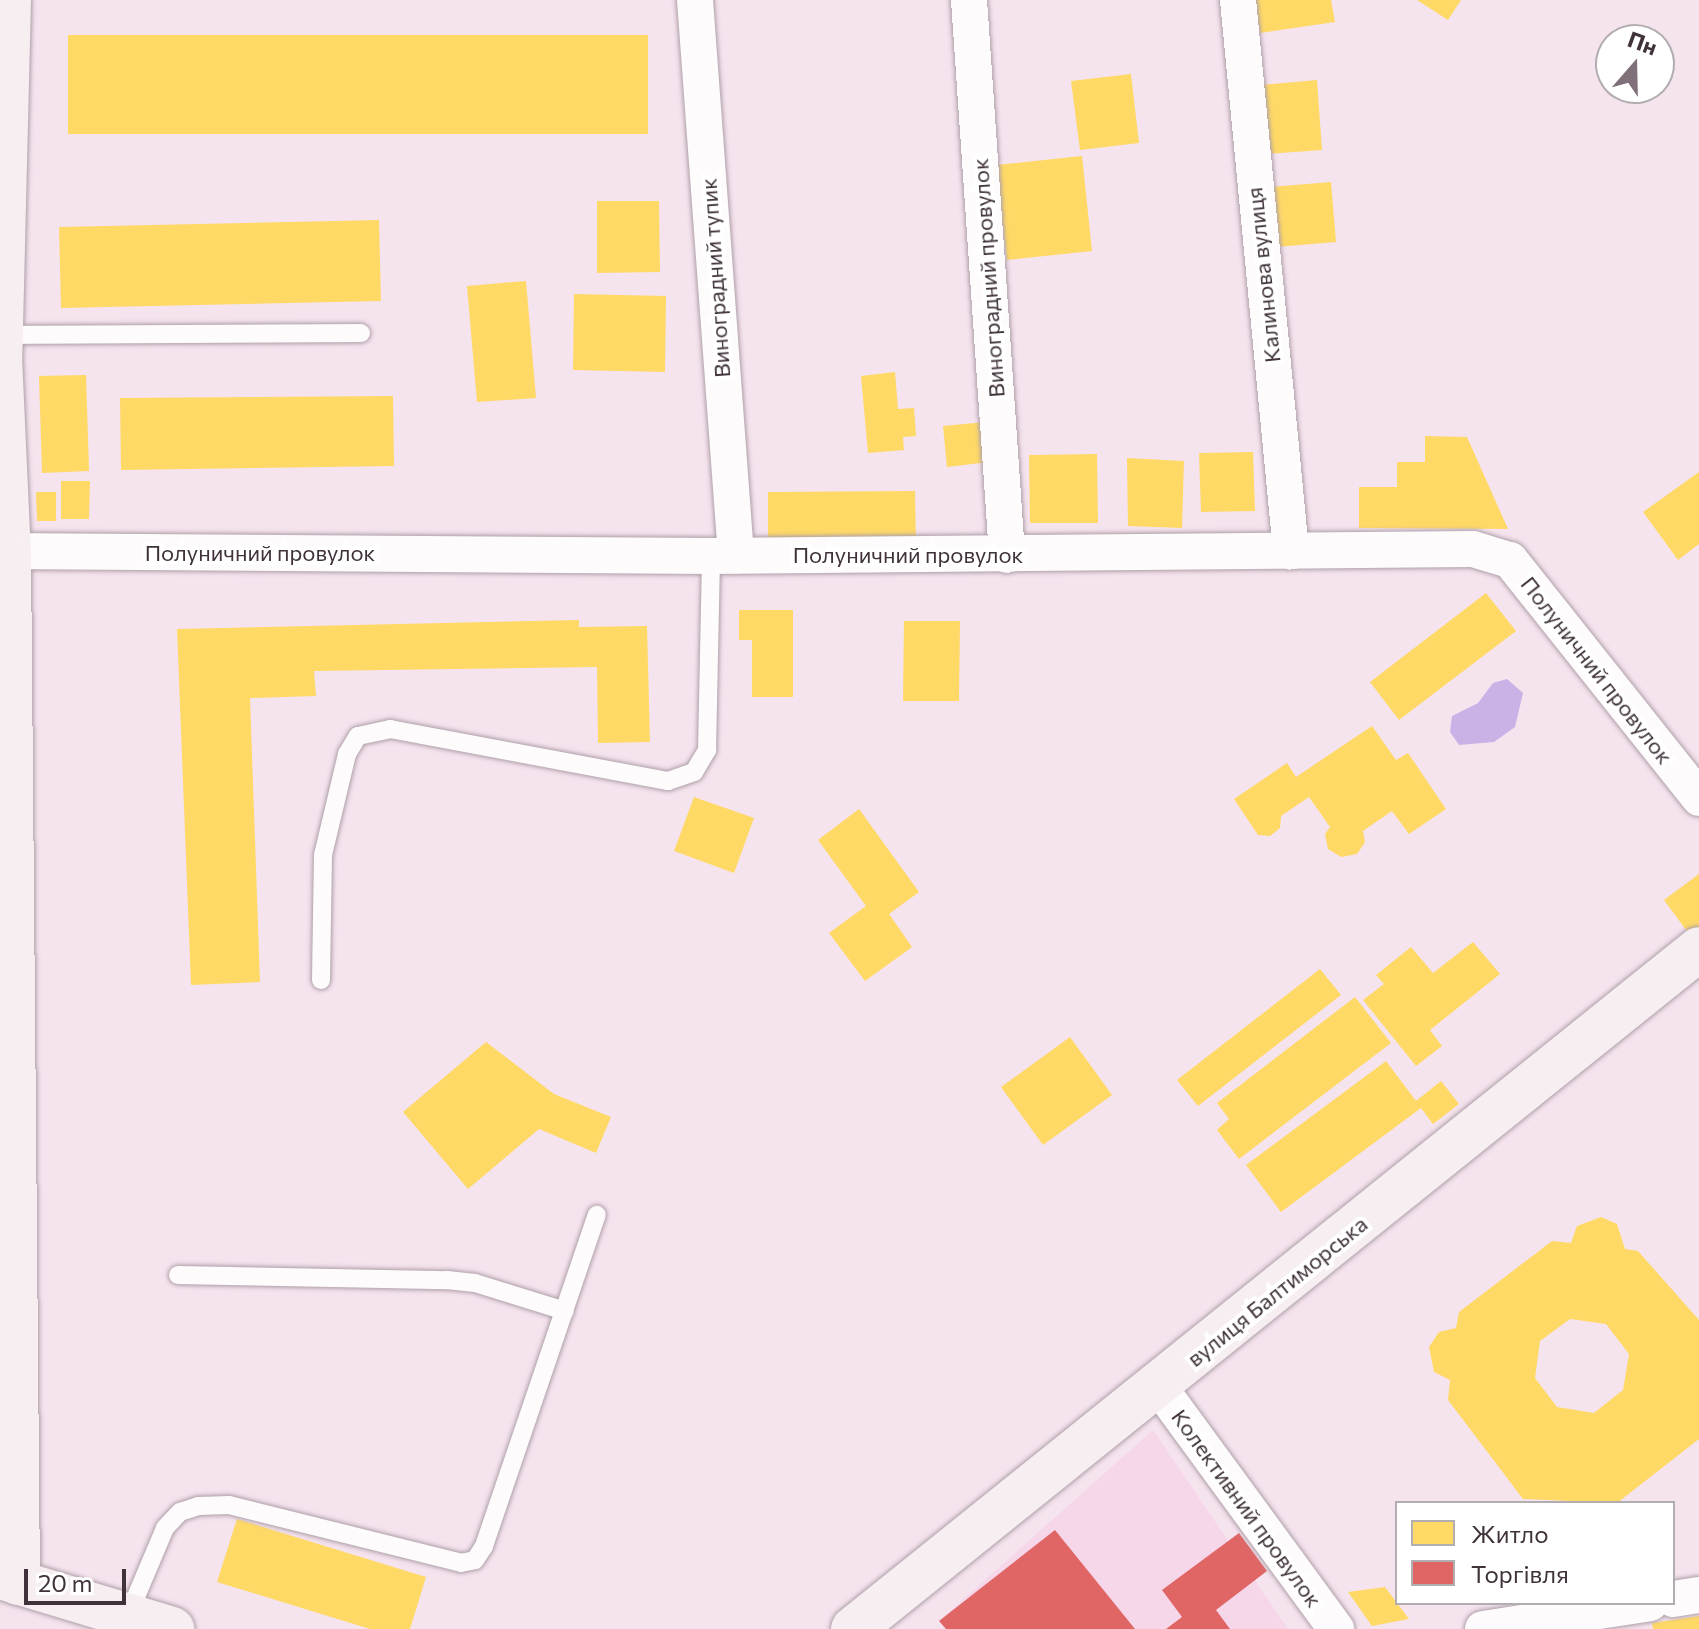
<!DOCTYPE html>
<meta charset="utf-8">
<style>
body{margin:0}
#map{position:relative;width:1699px;height:1629px;overflow:hidden;background:#f5e3ee;font-family:Commissioner,sans-serif}
div>[style]{position:absolute}
.built>*{inset:0;background:#f6d7ea}
.water>*{inset:0;background:#cab2e6}
.homes>*{inset:0;background:#ffd966}
.shops>*{inset:0;background:#e06666}
.roads{filter:drop-shadow(0 0 2px #aea0a9) drop-shadow(0 0 2px #aea0a9)}
.lane>*{height:18px;margin:-9px;padding:0 9px;transform-origin:9px;border-radius:9px;background:#fefbfc}
.street>*{height:36px;margin:-18px;padding:0 18px;transform-origin:18px;border-radius:18px;background:#fefbfc}
.secondary>*{height:44px;margin:-22px;padding:0 22px;transform-origin:22px;border-radius:22px;background:#f6eef1}
span{translate:-50% -50%;white-space:nowrap;text-align:center;line-height:1.15;-webkit-text-stroke:8px #fff;paint-order:stroke}
.street-label{font-size:22px;color:#3f323a}
.legend{position:absolute;left:1395px;top:1501px;width:280px;height:104px;box-sizing:border-box;background:#fff;border:2px solid #b2adb0;margin:0;padding:10px 14px;list-style:none;font-size:24px;color:#3f323a}
.legend li{display:flex;align-items:center;gap:16px;height:40px}
.legend b{width:40px;border:2px solid #b2adb0}
.north{position:absolute;left:1595px;top:24px;width:80px;height:80px;box-sizing:border-box;background:#fff;border:2px solid #b2adb0;border-radius:50%;rotate:20deg;font-size:22px;font-weight:700;line-height:32px;text-align:center;color:#3f323a}
.north::after{content:'';display:block;margin:auto;width:28px;height:36px;background:#7f7079;clip-path:polygon(50% 0,100% 100%,50% 72%,0 100%)}
.scale{position:absolute;left:24px;top:1569px;width:102px;height:36px;box-sizing:border-box;border:4px solid #3f323a;border-top:0;padding-left:10px;font-size:24px;line-height:28px;white-space:nowrap;color:#3f323a;-webkit-text-stroke:6px #fff;paint-order:stroke}
</style>
<div id="map">
<div class="built">
<div style="clip-path:polygon(1153px 1430px,1288px 1629px,946px 1629px,939px 1621px)"></div>
</div>
<div class="water">
<div style="clip-path:polygon(1507px 679px,1523px 693px,1515px 727px,1494px 742px,1459px 745px,1450px 732px,1452px 716px,1478px 703px,1493px 683px)"></div>
</div>
<div class="homes">
<div style="clip-path:polygon(1255px 0,1331px 0,1335px 22px,1260px 33px)"></div>
<div style="clip-path:polygon(1417px 0,1461px 0,1448px 20px)"></div>
<div style="clip-path:polygon(68px 35px,648px 35px,648px 134px,68px 134px)"></div>
<div style="clip-path:polygon(1131px 74px,1139px 143px,1080px 150px,1071px 81px)"></div>
<div style="clip-path:polygon(1317px 80px,1322px 150px,1267px 154px,1261px 85px)"></div>
<div style="clip-path:polygon(1082px 156px,1092px 251px,1007px 260px,996px 165px)"></div>
<div style="clip-path:polygon(1331px 182px,1336px 242px,1263px 248px,1258px 188px)"></div>
<div style="clip-path:polygon(597px 201px,659px 201px,660px 272px,597px 273px)"></div>
<div style="clip-path:polygon(379px 220px,381px 301px,61px 308px,59px 227px)"></div>
<div style="clip-path:polygon(526px 281px,536px 398px,477px 402px,467px 286px)"></div>
<div style="clip-path:polygon(574px 294px,666px 296px,665px 372px,573px 370px)"></div>
<div style="clip-path:polygon(895px 372px,898px 409px,914px 408px,916px 436px,903px 437px,904px 450px,868px 453px,861px 376px)"></div>
<div style="clip-path:polygon(86px 375px,89px 471px,42px 473px,39px 376px)"></div>
<div style="clip-path:polygon(393px 396px,394px 466px,121px 470px,120px 398px)"></div>
<div style="clip-path:polygon(985px 422px,989px 462px,947px 467px,943px 426px)"></div>
<div style="clip-path:polygon(1425px 436px,1467px 437px,1508px 529px,1359px 528px,1359px 487px,1397px 487px,1397px 462px,1425px 462px)"></div>
<div style="clip-path:polygon(1253px 452px,1255px 511px,1201px 512px,1199px 453px)"></div>
<div style="clip-path:polygon(1097px 454px,1098px 523px,1030px 523px,1029px 455px)"></div>
<div style="clip-path:polygon(1127px 458px,1184px 461px,1182px 528px,1128px 526px)"></div>
<div style="clip-path:polygon(1699px 472px,1699px 544px,1678px 560px,1643px 512px)"></div>
<div style="clip-path:polygon(61px 481px,90px 481px,89px 519px,61px 519px)"></div>
<div style="clip-path:polygon(915px 491px,916px 546px,768px 547px,768px 492px)"></div>
<div style="clip-path:polygon(36px 492px,56px 492px,56px 521px,37px 521px)"></div>
<div style="clip-path:polygon(1486px 593px,1516px 631px,1399px 720px,1370px 682px)"></div>
<div style="clip-path:polygon(739px 610px,793px 610px,793px 697px,752px 697px,752px 640px,739px 640px)"></div>
<div style="clip-path:polygon(579px 620px,579px 627px,647px 626px,650px 742px,598px 743px,597px 667px,314px 671px,316px 696px,250px 698px,260px 982px,191px 985px,177px 629px)"></div>
<div style="clip-path:polygon(904px 621px,960px 621px,959px 701px,903px 701px)"></div>
<div style="clip-path:polygon(1372px 726px,1396px 760px,1408px 753px,1446px 809px,1409px 834px,1392px 811px,1363px 831px,1365px 842px,1357px 854px,1341px 857px,1328px 849px,1325px 834px,1330px 827px,1309px 797px,1281px 816px,1280px 828px,1270px 836px,1258px 835px,1234px 799px,1287px 763px,1296px 777px)"></div>
<div style="clip-path:polygon(694px 797px,754px 818px,734px 873px,674px 851px)"></div>
<div style="clip-path:polygon(859px 809px,919px 892px,889px 914px,912px 947px,865px 981px,829px 933px,866px 906px,818px 840px)"></div>
<div style="clip-path:polygon(1699px 874px,1699px 927px,1689px 934px,1664px 900px)"></div>
<div style="clip-path:polygon(1473px 942px,1500px 974px,1430px 1030px,1442px 1046px,1416px 1066px,1363px 1000px,1384px 984px,1376px 975px,1411px 947px,1433px 973px)"></div>
<div style="clip-path:polygon(1320px 969px,1341px 995px,1198px 1106px,1177px 1080px)"></div>
<div style="clip-path:polygon(1355px 997px,1391px 1043px,1239px 1159px,1217px 1130px,1229px 1119px,1217px 1103px)"></div>
<div style="clip-path:polygon(1070px 1037px,1112px 1095px,1043px 1145px,1001px 1087px)"></div>
<div style="clip-path:polygon(486px 1042px,554px 1094px,611px 1117px,596px 1153px,539px 1129px,468px 1189px,403px 1112px)"></div>
<div style="clip-path:polygon(1386px 1061px,1416px 1101px,1441px 1081px,1459px 1104px,1433px 1124px,1421px 1108px,1281px 1212px,1246px 1165px)"></div>
<div style="clip-path:polygon(evenodd,1601px 1217px,1617px 1224px,1625px 1249px,1638px 1251px,1699px 1320px,1699px 1439px,1617px 1503px,1523px 1499px,1448px 1400px,1450px 1380px,1434px 1372px,1429px 1347px,1439px 1332px,1456px 1328px,1459px 1312px,1552px 1241px,1571px 1243px,1577px 1226px,1601px 1217px,1570px 1319px,1606px 1324px,1629px 1354px,1623px 1390px,1594px 1413px,1557px 1407px,1535px 1378px,1540px 1341px,1570px 1319px)"></div>
<div style="clip-path:polygon(237px 1519px,426px 1577px,410px 1629px,370px 1629px,217px 1582px)"></div>
<div style="clip-path:polygon(1385px 1587px,1409px 1619px,1372px 1626px,1348px 1592px)"></div>
<div style="clip-path:polygon(1699px 1616px,1699px 1629px,1653px 1629px,1652px 1623px)"></div>
</div>
<div class="shops">
<div style="clip-path:polygon(1055px 1530px,1135px 1629px,946px 1629px,939px 1621px)"></div>
<div style="clip-path:polygon(1239px 1533px,1267px 1571px,1216px 1610px,1230px 1629px,1166px 1629px,1182px 1617px,1162px 1590px)"></div>
</div>
<div class="roads">
<div class="lane">
<div style="left:1px;top:335px;width:360px;rotate:-0.3deg"></div>
<div style="left:321px;top:980px;width:125px;rotate:-89.1deg"></div>
<div style="left:323px;top:855px;width:104px;rotate:-76.6deg"></div>
<div style="left:347px;top:754px;width:21px;rotate:-59deg"></div>
<div style="left:358px;top:736px;width:33px;rotate:-12deg"></div>
<div style="left:390px;top:729px;width:283px;rotate:10.6deg"></div>
<div style="left:668px;top:781px;width:28px;rotate:-19deg"></div>
<div style="left:694px;top:772px;width:26px;rotate:-59deg"></div>
<div style="left:707px;top:750px;width:194px;rotate:-88.8deg"></div>
<div style="left:178px;top:1275px;width:269px;rotate:1.1deg"></div>
<div style="left:447px;top:1280px;width:28px;rotate:6deg"></div>
<div style="left:475px;top:1283px;width:94px;rotate:17.3deg"></div>
<div style="left:127px;top:1618px;width:98px;rotate:-67.1deg"></div>
<div style="left:165px;top:1528px;width:22px;rotate:-47deg"></div>
<div style="left:180px;top:1512px;width:19px;rotate:-18deg"></div>
<div style="left:198px;top:1506px;width:31px;rotate:-2deg"></div>
<div style="left:229px;top:1505px;width:239px;rotate:14deg"></div>
<div style="left:461px;top:1563px;width:14px;rotate:-12deg"></div>
<div style="left:475px;top:1560px;width:17px;rotate:-57deg"></div>
<div style="left:484px;top:1546px;width:350px;rotate:-71.2deg"></div>
</div>
<div class="street">
<div style="left:695px;top:0;width:557px;rotate:85.78deg"></div>
<div style="left:969px;top:0;width:556px;rotate:86.08deg"></div>
<div style="left:1238px;top:0;width:554px;rotate:84.51deg"></div>
<div style="left:0;top:551px;width:711px;rotate:0.4deg"></div>
<div style="left:711px;top:556px;width:762px;rotate:-0.53deg"></div>
<div style="left:1473px;top:549px;width:39px;rotate:17deg"></div>
<div style="left:1510px;top:560px;width:304px;rotate:51.5deg"></div>
<div style="left:1159px;top:1387px;width:300px;rotate:53.8deg"></div>
<div style="left:1673px;top:1599px;width:26px;rotate:-9deg"></div>
<div style="left:1483px;top:1629px;width:169px;rotate:-8.8deg"></div>
</div>
<div class="secondary">
<div style="left:9px;top:0;width:357px;rotate:91.4deg"></div>
<div style="left:0;top:357px;width:196px;rotate:87.4deg"></div>
<div style="left:9px;top:553px;width:1030px;rotate:89.5deg"></div>
<div style="left:0;top:1577px;width:180px;rotate:16.8deg"></div>
<div style="left:853px;top:1629px;width:1085px;rotate:-38.79deg"></div>
</div>
</div>
<div class="street-label">
<span style="left:1263px;top:275px;rotate:-96deg">Калинова вулиця</span>
<span style="left:715px;top:278px;rotate:-94deg">Виноградний тупик</span>
<span style="left:988px;top:278px;rotate:-94deg">Виноградний провулок</span>
<span style="left:260px;top:553px">Полуничний провулок</span>
<span style="left:908px;top:555px">Полуничний провулок</span>
<span style="left:1597px;top:670px;rotate:52deg">Полуничний провулок</span>
<span style="left:1277px;top:1291px;rotate:-39deg">вулиця Балтиморська</span>
<span style="left:1247px;top:1508px;rotate:54deg">Колективний провулок</span>
</div>
<ul class="legend">
<li><b style="height:22px;background:#ffd966"></b>Житло</li>
<li><b style="height:22px;background:#e06666"></b>Торгівля</li>
</ul>
<div class="north">Пн</div>
<div class="scale">20 m</div>
</div>
